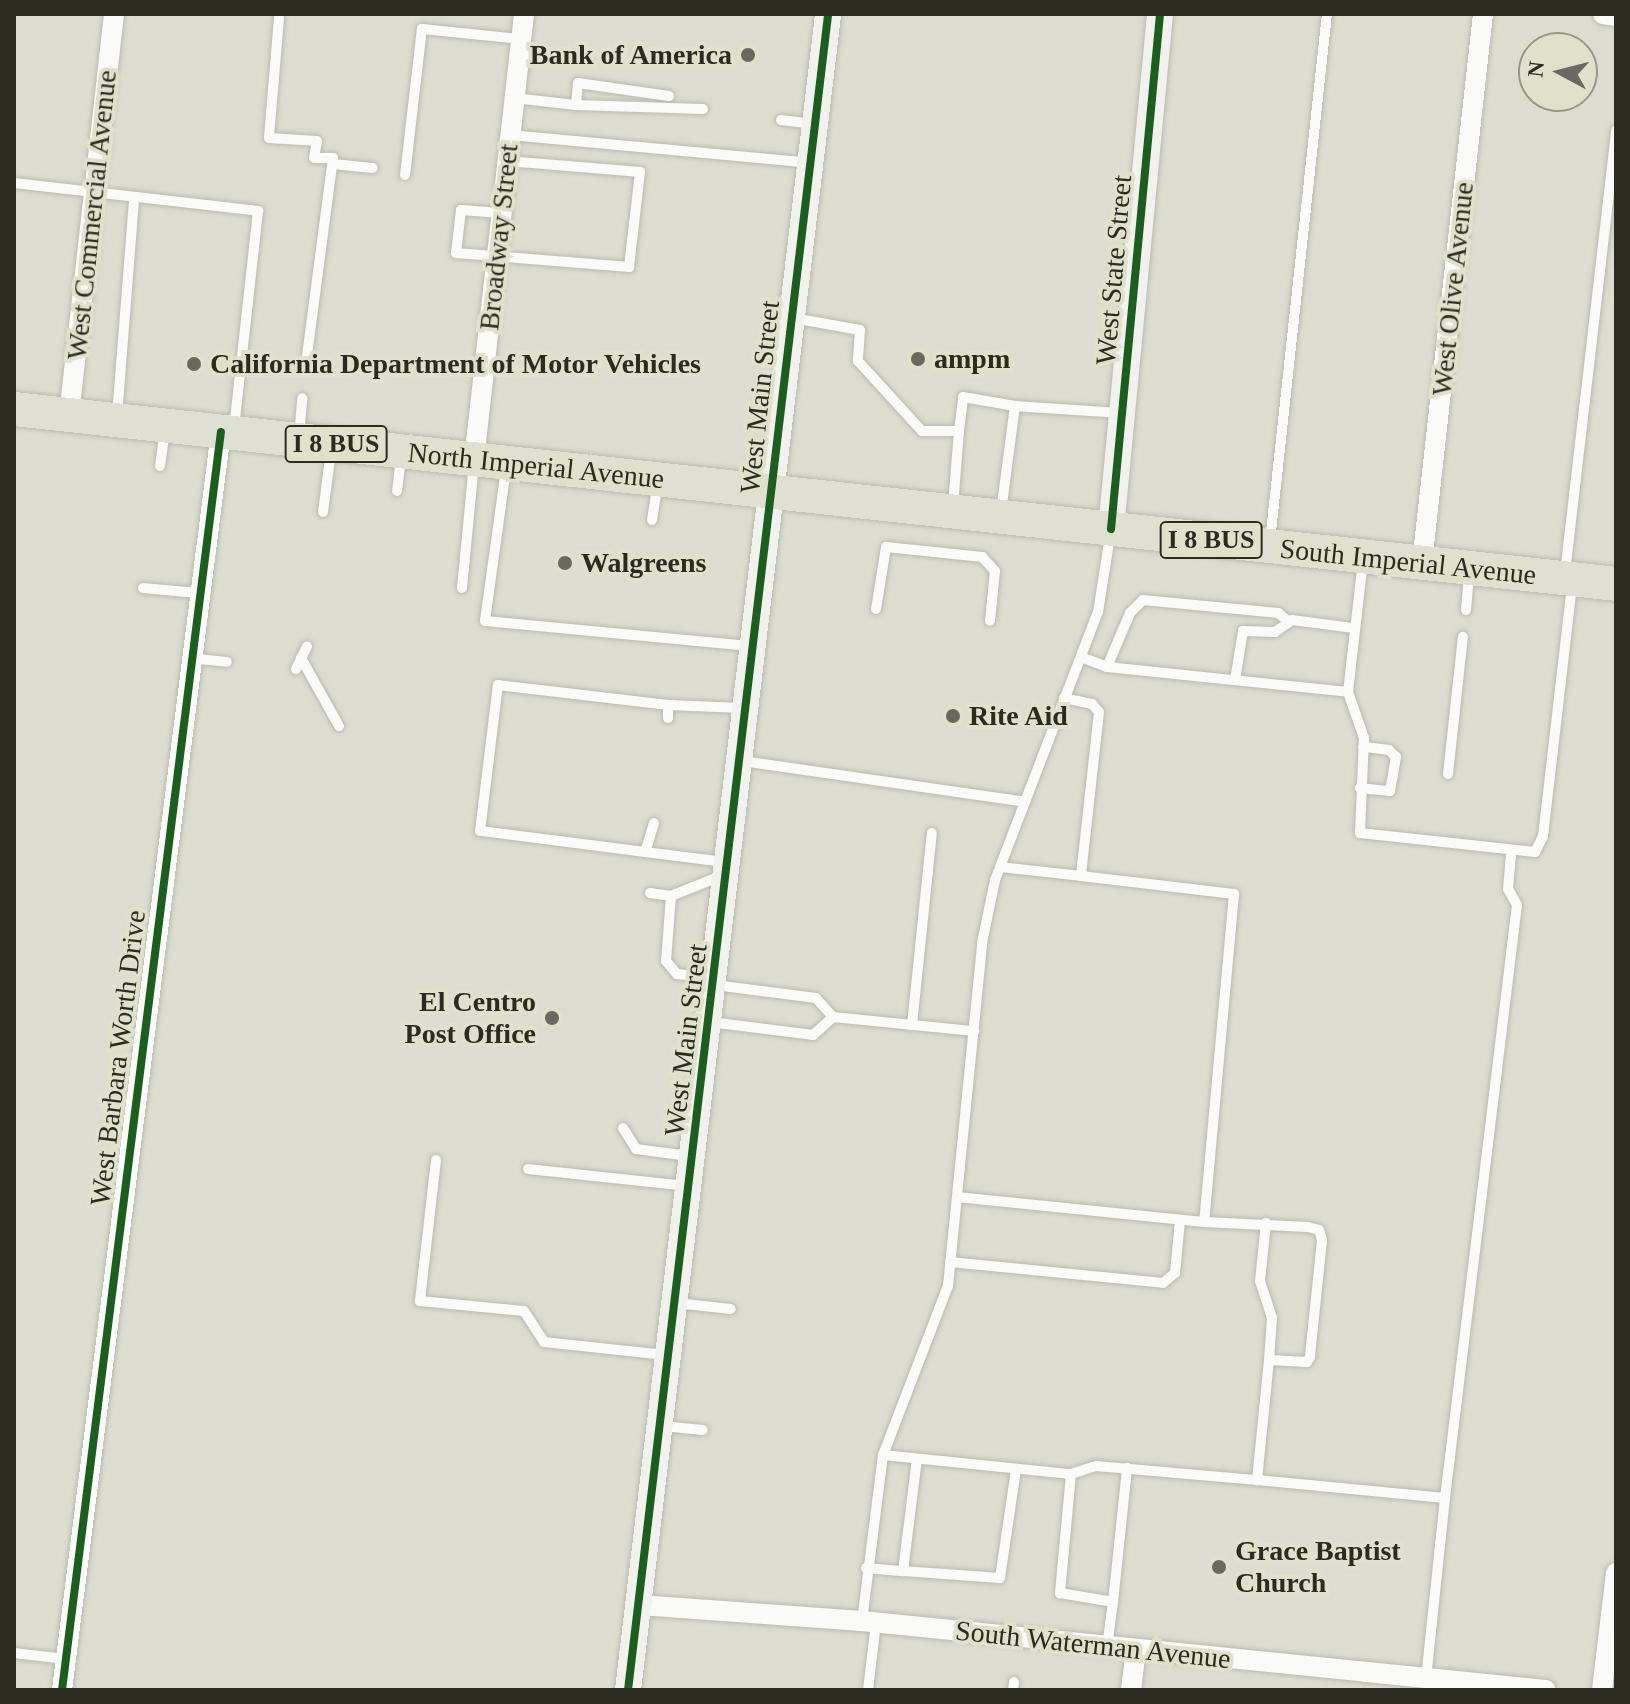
<!DOCTYPE html>
<style>
body{margin:0}
#map{position:relative;width:1630px;height:1704px;overflow:hidden;background:#dcdcd0;font-family:"Times New Roman",serif}
div>[style]{position:absolute}
.roads{filter:drop-shadow(0 0 2px #babab0) drop-shadow(0 0 2px #babab0)}
.lane>*{height:10px;margin:-5px;padding:0 5px;transform-origin:5px;border-radius:5px;background:#fafaf8}
.street>*{height:20px;margin:-10px;padding:0 10px;transform-origin:10px;border-radius:10px;background:#fafaf8}
.secondary>*{height:26px;margin:-13px;padding:0 13px;transform-origin:13px;border-radius:13px;background:#f1f1ed}
.highway>*{height:34px;margin:-17px;padding:0 17px;transform-origin:17px;border-radius:17px;background:#dfdfd2}
.cycleway>*{height:8px;margin:-4px;padding:0 4px;transform-origin:4px;border-radius:4px;background:#1b5e20}
.dots>*{width:22px;height:22px;translate:-50% -50%;box-sizing:border-box;border:4px solid #e0e1cb;border-radius:50%}
span{translate:-50% -50%;white-space:nowrap;text-align:center;line-height:1.15;-webkit-text-stroke:8px #e0e1cb;paint-order:stroke}
.shield-label span{padding:2px 6px;background:#e0e1cb;border:2px solid;border-radius:6px;-webkit-text-stroke-width:0}
.shield-label{font-size:26px;color:#2b2b22;font-weight:700}
.poi-label{font-size:28px;color:#2b2b22;font-weight:700}
.right{translate:-100% -50%;text-align:right}
.left{translate:0 -50%;text-align:left}
.street-label{font-size:28px;color:#2b2b22}
.frame{position:absolute;inset:0;border:16px solid #2b2b22;pointer-events:none}
.north{position:absolute;left:1518px;top:32px;width:80px;height:80px;box-sizing:border-box;background:#e0e1cb;border:2px solid #989887;border-radius:50%;rotate:277deg;font-size:22px;font-weight:700;line-height:32px;text-align:center;color:#2b2b22}
.north::after{content:'';display:block;margin:auto;width:28px;height:36px;background:#69695f;clip-path:polygon(50% 0,100% 100%,50% 72%,0 100%)}
</style>
<div id="map">
<div class="roads">
<div class="lane">
<div style="left:279px;top:18px;width:120px;rotate:94.8deg"></div>
<div style="left:269px;top:138px;width:48px;rotate:3.6deg"></div>
<div style="left:317px;top:141px;width:17px;rotate:100deg"></div>
<div style="left:314px;top:158px;width:19px"></div>
<div style="left:333px;top:158px;width:199px;rotate:97.5deg"></div>
<div style="left:514px;top:98px;width:62px;rotate:6.4deg"></div>
<div style="left:576px;top:105px;width:22px;rotate:-85deg"></div>
<div style="left:578px;top:83px;width:92px;rotate:8.1deg"></div>
<div style="left:576px;top:105px;width:127px;rotate:1.8deg"></div>
<div style="left:781px;top:120px;width:33px;rotate:7deg"></div>
<div style="left:510px;top:135px;width:301px;rotate:5.3deg"></div>
<div style="left:333px;top:164px;width:40px;rotate:5.7deg"></div>
<div style="left:405px;top:175px;width:147px;rotate:-83.4deg"></div>
<div style="left:422px;top:29px;width:100px;rotate:5.8deg"></div>
<div style="left:14px;top:183px;width:246px;rotate:6.5deg"></div>
<div style="left:258px;top:211px;width:217px;rotate:96.3deg"></div>
<div style="left:501px;top:213px;width:40px;rotate:-175.7deg"></div>
<div style="left:461px;top:210px;width:43px;rotate:96.6deg"></div>
<div style="left:456px;top:253px;width:174px;rotate:4.6deg"></div>
<div style="left:629px;top:267px;width:96px;rotate:-83.4deg"></div>
<div style="left:640px;top:172px;width:133px;rotate:-175.3deg"></div>
<div style="left:793px;top:318px;width:68px;rotate:10.2deg"></div>
<div style="left:860px;top:330px;width:31px;rotate:94deg"></div>
<div style="left:858px;top:361px;width:95px;rotate:47.6deg"></div>
<div style="left:922px;top:431px;width:37px"></div>
<div style="left:959px;top:431px;width:74px;rotate:94.6deg"></div>
<div style="left:117px;top:416px;width:219px;rotate:-85.5deg"></div>
<div style="left:959px;top:431px;width:34px;rotate:-83deg"></div>
<div style="left:963px;top:397px;width:53px;rotate:9.8deg"></div>
<div style="left:299px;top:436px;width:38px;rotate:-85deg"></div>
<div style="left:160px;top:466px;width:34px;rotate:-82deg"></div>
<div style="left:506px;top:469px;width:153px;rotate:97.9deg"></div>
<div style="left:485px;top:621px;width:266px;rotate:5.4deg"></div>
<div style="left:397px;top:491px;width:34px;rotate:-83deg"></div>
<div style="left:323px;top:512px;width:62px;rotate:-82.5deg"></div>
<div style="left:1001px;top:512px;width:107px;rotate:-82.5deg"></div>
<div style="left:1015px;top:406px;width:105px;rotate:3.8deg"></div>
<div style="left:652px;top:520px;width:38px;rotate:-81deg"></div>
<div style="left:1270px;top:541px;width:530px;rotate:-83.83deg"></div>
<div style="left:1565px;top:573px;width:446px;rotate:-83.4deg"></div>
<div style="left:143px;top:588px;width:55px;rotate:5.2deg"></div>
<div style="left:462px;top:588px;width:126px;rotate:-84.5deg"></div>
<div style="left:876px;top:609px;width:63px;rotate:-80.8deg"></div>
<div style="left:886px;top:547px;width:97px;rotate:5.9deg"></div>
<div style="left:982px;top:557px;width:19px;rotate:47deg"></div>
<div style="left:995px;top:571px;width:50px;rotate:95.7deg"></div>
<div style="left:1466px;top:610px;width:38px;rotate:-85deg"></div>
<div style="left:1081px;top:657px;width:28px;rotate:21deg"></div>
<div style="left:1107px;top:667px;width:242px;rotate:5.9deg"></div>
<div style="left:1348px;top:692px;width:132px;rotate:-83.5deg"></div>
<div style="left:190px;top:658px;width:37px;rotate:6deg"></div>
<div style="left:301px;top:658px;width:78px;rotate:60.8deg"></div>
<div style="left:1107px;top:667px;width:59px;rotate:-66.9deg"></div>
<div style="left:1130px;top:613px;width:18px;rotate:-45deg"></div>
<div style="left:1143px;top:600px;width:136px;rotate:5.5deg"></div>
<div style="left:1278px;top:613px;width:13px;rotate:39deg"></div>
<div style="left:296px;top:669px;width:25px;rotate:-64deg"></div>
<div style="left:1235px;top:680px;width:50px;rotate:-80.7deg"></div>
<div style="left:1243px;top:631px;width:32px;rotate:2deg"></div>
<div style="left:1275px;top:632px;width:21px;rotate:-35deg"></div>
<div style="left:1292px;top:620px;width:63px;rotate:7.4deg"></div>
<div style="left:1348px;top:692px;width:49px;rotate:70.8deg"></div>
<div style="left:1364px;top:738px;width:95px;rotate:92.4deg"></div>
<div style="left:1360px;top:833px;width:176px;rotate:6.2deg"></div>
<div style="left:1535px;top:852px;width:18px;rotate:-63deg"></div>
<div style="left:1543px;top:836px;width:254px;rotate:-83.4deg"></div>
<div style="left:1064px;top:698px;width:29px;rotate:12deg"></div>
<div style="left:1092px;top:704px;width:11px;rotate:49deg"></div>
<div style="left:1099px;top:712px;width:165px;rotate:96.3deg"></div>
<div style="left:1081px;top:876px;width:154px;rotate:6.7deg"></div>
<div style="left:1234px;top:894px;width:329px;rotate:95.2deg"></div>
<div style="left:1204px;top:1222px;width:104px;rotate:2.8deg"></div>
<div style="left:1308px;top:1227px;width:11px;rotate:15deg"></div>
<div style="left:1319px;top:1230px;width:10px;rotate:73deg"></div>
<div style="left:1322px;top:1240px;width:118px;rotate:95.9deg"></div>
<div style="left:1310px;top:1357px;width:6px;rotate:121deg"></div>
<div style="left:1307px;top:1362px;width:38px;rotate:-177deg"></div>
<div style="left:1269px;top:1360px;width:121px;rotate:95.7deg"></div>
<div style="left:1257px;top:1480px;width:189px;rotate:5.5deg"></div>
<div style="left:1445px;top:1498px;width:181px;rotate:96deg"></div>
<div style="left:668px;top:718px;width:13px;rotate:-90deg"></div>
<div style="left:668px;top:705px;width:74px;rotate:2.3deg"></div>
<div style="left:742px;top:761px;width:286px;rotate:8.2deg"></div>
<div style="left:1448px;top:774px;width:138px;rotate:-83.8deg"></div>
<div style="left:1360px;top:788px;width:30px;rotate:6deg"></div>
<div style="left:1390px;top:791px;width:35px;rotate:-80deg"></div>
<div style="left:1396px;top:757px;width:10px;rotate:-135deg"></div>
<div style="left:1389px;top:750px;width:26px;rotate:-173deg"></div>
<div style="left:654px;top:823px;width:30px;rotate:107deg"></div>
<div style="left:645px;top:852px;width:80px;rotate:7.2deg"></div>
<div style="left:645px;top:852px;width:166px;rotate:-172.7deg"></div>
<div style="left:480px;top:831px;width:147px;rotate:-83deg"></div>
<div style="left:498px;top:685px;width:171px;rotate:6.7deg"></div>
<div style="left:1000px;top:867px;width:81px;rotate:6.3deg"></div>
<div style="left:650px;top:893px;width:21px;rotate:8deg"></div>
<div style="left:671px;top:896px;width:56px;rotate:-22deg"></div>
<div style="left:671px;top:896px;width:65px;rotate:94.4deg"></div>
<div style="left:666px;top:961px;width:17px;rotate:50deg"></div>
<div style="left:677px;top:974px;width:36px;rotate:6deg"></div>
<div style="left:833px;top:1017px;width:142px;rotate:5.7deg"></div>
<div style="left:710px;top:1022px;width:104px;rotate:7.2deg"></div>
<div style="left:813px;top:1035px;width:27px;rotate:-42deg"></div>
<div style="left:833px;top:1017px;width:25px;rotate:-132deg"></div>
<div style="left:816px;top:998px;width:102px;rotate:-172.7deg"></div>
<div style="left:912px;top:1025px;width:193px;rotate:-84.1deg"></div>
<div style="left:623px;top:1128px;width:25px;rotate:58deg"></div>
<div style="left:636px;top:1149px;width:53px;rotate:7.5deg"></div>
<div style="left:436px;top:1160px;width:142px;rotate:96.5deg"></div>
<div style="left:420px;top:1301px;width:104px;rotate:5.5deg"></div>
<div style="left:524px;top:1311px;width:37px;rotate:57deg"></div>
<div style="left:544px;top:1342px;width:122px;rotate:6.1deg"></div>
<div style="left:528px;top:1169px;width:161px;rotate:6.1deg"></div>
<div style="left:957px;top:1197px;width:248px;rotate:5.8deg"></div>
<div style="left:1266px;top:1223px;width:58px;rotate:95.9deg"></div>
<div style="left:1260px;top:1281px;width:39px;rotate:72deg"></div>
<div style="left:1272px;top:1318px;width:42px;rotate:94.1deg"></div>
<div style="left:950px;top:1262px;width:214px;rotate:5.6deg"></div>
<div style="left:1163px;top:1283px;width:16px;rotate:-40deg"></div>
<div style="left:1175px;top:1273px;width:52px;rotate:-84.5deg"></div>
<div style="left:676px;top:1303px;width:55px;rotate:6.2deg"></div>
<div style="left:662px;top:1426px;width:41px;rotate:5.6deg"></div>
<div style="left:883px;top:1455px;width:189px;rotate:5.8deg"></div>
<div style="left:1071px;top:1474px;width:26px;rotate:-18deg"></div>
<div style="left:1096px;top:1466px;width:162px;rotate:5deg"></div>
<div style="left:1071px;top:1474px;width:120px;rotate:95.3deg"></div>
<div style="left:1060px;top:1593px;width:54px;rotate:9.6deg"></div>
<div style="left:1113px;top:1602px;width:135px;rotate:-84deg"></div>
<div style="left:1445px;top:1498px;width:597px;rotate:-83.08deg"></div>
<div style="left:1517px;top:905px;width:18px;rotate:-119deg"></div>
<div style="left:1508px;top:889px;width:37px;rotate:-85deg"></div>
<div style="left:866px;top:1568px;width:37px;rotate:5deg"></div>
<div style="left:903px;top:1571px;width:113px;rotate:-82.9deg"></div>
<div style="left:903px;top:1571px;width:97px;rotate:4.1deg"></div>
<div style="left:1000px;top:1578px;width:110px;rotate:-81.6deg"></div>
<div style="left:862px;top:1621px;width:167px;rotate:-82.8deg"></div>
<div style="left:883px;top:1455px;width:181px;rotate:-69deg"></div>
<div style="left:948px;top:1286px;width:345px;rotate:-84.3deg"></div>
<div style="left:982px;top:943px;width:64px;rotate:-78.3deg"></div>
<div style="left:995px;top:880px;width:287px;rotate:-69deg"></div>
<div style="left:1098px;top:612px;width:77px;rotate:-81deg"></div>
<div style="left:1107px;top:1647px;width:45px;rotate:-82.4deg"></div>
<div style="left:14px;top:1653px;width:52px;rotate:6.6deg"></div>
<div style="left:868px;top:1690px;width:67px;rotate:-83.2deg"></div>
<div style="left:1013px;top:1690px;width:8px;rotate:-83deg"></div>
</div>
<div class="street">
<div style="left:1603px;top:14px;width:13px;rotate:9deg"></div>
<div style="left:69px;top:415px;width:404px;rotate:-83.6deg"></div>
<div style="left:474px;top:460px;width:449px;rotate:-83.6deg"></div>
<div style="left:1422px;top:563px;width:552px;rotate:-83.66deg"></div>
<div style="left:639px;top:1605px;width:224px;rotate:4.1deg"></div>
<div style="left:862px;top:1621px;width:687px;rotate:5.76deg"></div>
<div style="left:62px;top:1690px;width:1268px;rotate:-82.8deg"></div>
<div style="left:1131px;top:1690px;width:39px;rotate:-83deg"></div>
<div style="left:1602px;top:1690px;width:118px;rotate:-83.2deg"></div>
</div>
<div class="secondary">
<div style="left:1111px;top:529px;width:517px;rotate:-84.56deg"></div>
<div style="left:628px;top:1690px;width:1688px;rotate:-83.19deg"></div>
</div>
<div class="highway">
<div style="left:14px;top:409px;width:1612px;rotate:6.23deg"></div>
</div>
</div>
<div class="cycleway">
<div style="left:1111px;top:529px;width:517px;rotate:-84.56deg"></div>
<div style="left:62px;top:1690px;width:1268px;rotate:-82.8deg"></div>
<div style="left:628px;top:1690px;width:1688px;rotate:-83.19deg"></div>
</div>
<div class="dots">
<div style="left:748px;top:55px;background:#69695f"></div>
<div style="left:918px;top:359px;background:#69695f"></div>
<div style="left:194px;top:364px;background:#69695f"></div>
<div style="left:565px;top:563px;background:#69695f"></div>
<div style="left:953px;top:716px;background:#69695f"></div>
<div style="left:552px;top:1018px;background:#69695f"></div>
<div style="left:1219px;top:1567px;background:#69695f"></div>
</div>
<div class="shield-label">
<span style="left:336px;top:444px">I 8 BUS</span>
<span style="left:1211px;top:540px">I 8 BUS</span>
</div>
<div class="poi-label">
<span class="right" style="left:732px;top:55px">Bank of America</span>
<span class="left" style="left:934px;top:359px">ampm</span>
<span class="left" style="left:210px;top:364px">California Department of Motor Vehicles</span>
<span class="left" style="left:581px;top:563px">Walgreens</span>
<span class="left" style="left:969px;top:716px">Rite Aid</span>
<span class="right" style="left:536px;top:1018px">El Centro<br>Post Office</span>
<span class="left" style="left:1235px;top:1567px">Grace Baptist<br>Church</span>
</div>
<div class="street-label">
<span style="left:92px;top:215px;rotate:-84deg">West Commercial Avenue</span>
<span style="left:499px;top:237px;rotate:-84deg">Broadway Street</span>
<span style="left:1114px;top:270px;rotate:-85deg">West State Street</span>
<span style="left:1453px;top:289px;rotate:-84deg">West Olive Avenue</span>
<span style="left:760px;top:397px;rotate:-84deg">West Main Street</span>
<span style="left:536px;top:466px;rotate:6deg">North Imperial Avenue</span>
<span style="left:1408px;top:562px;rotate:6deg">South Imperial Avenue</span>
<span style="left:686px;top:1040px;rotate:-83deg">West Main Street</span>
<span style="left:118px;top:1058px;rotate:-83deg">West Barbara Worth Drive</span>
<span style="left:1093px;top:1645px;rotate:6deg">South Waterman Avenue</span>
</div>
<div class="frame"></div>
<div class="north">N</div>
</div>
